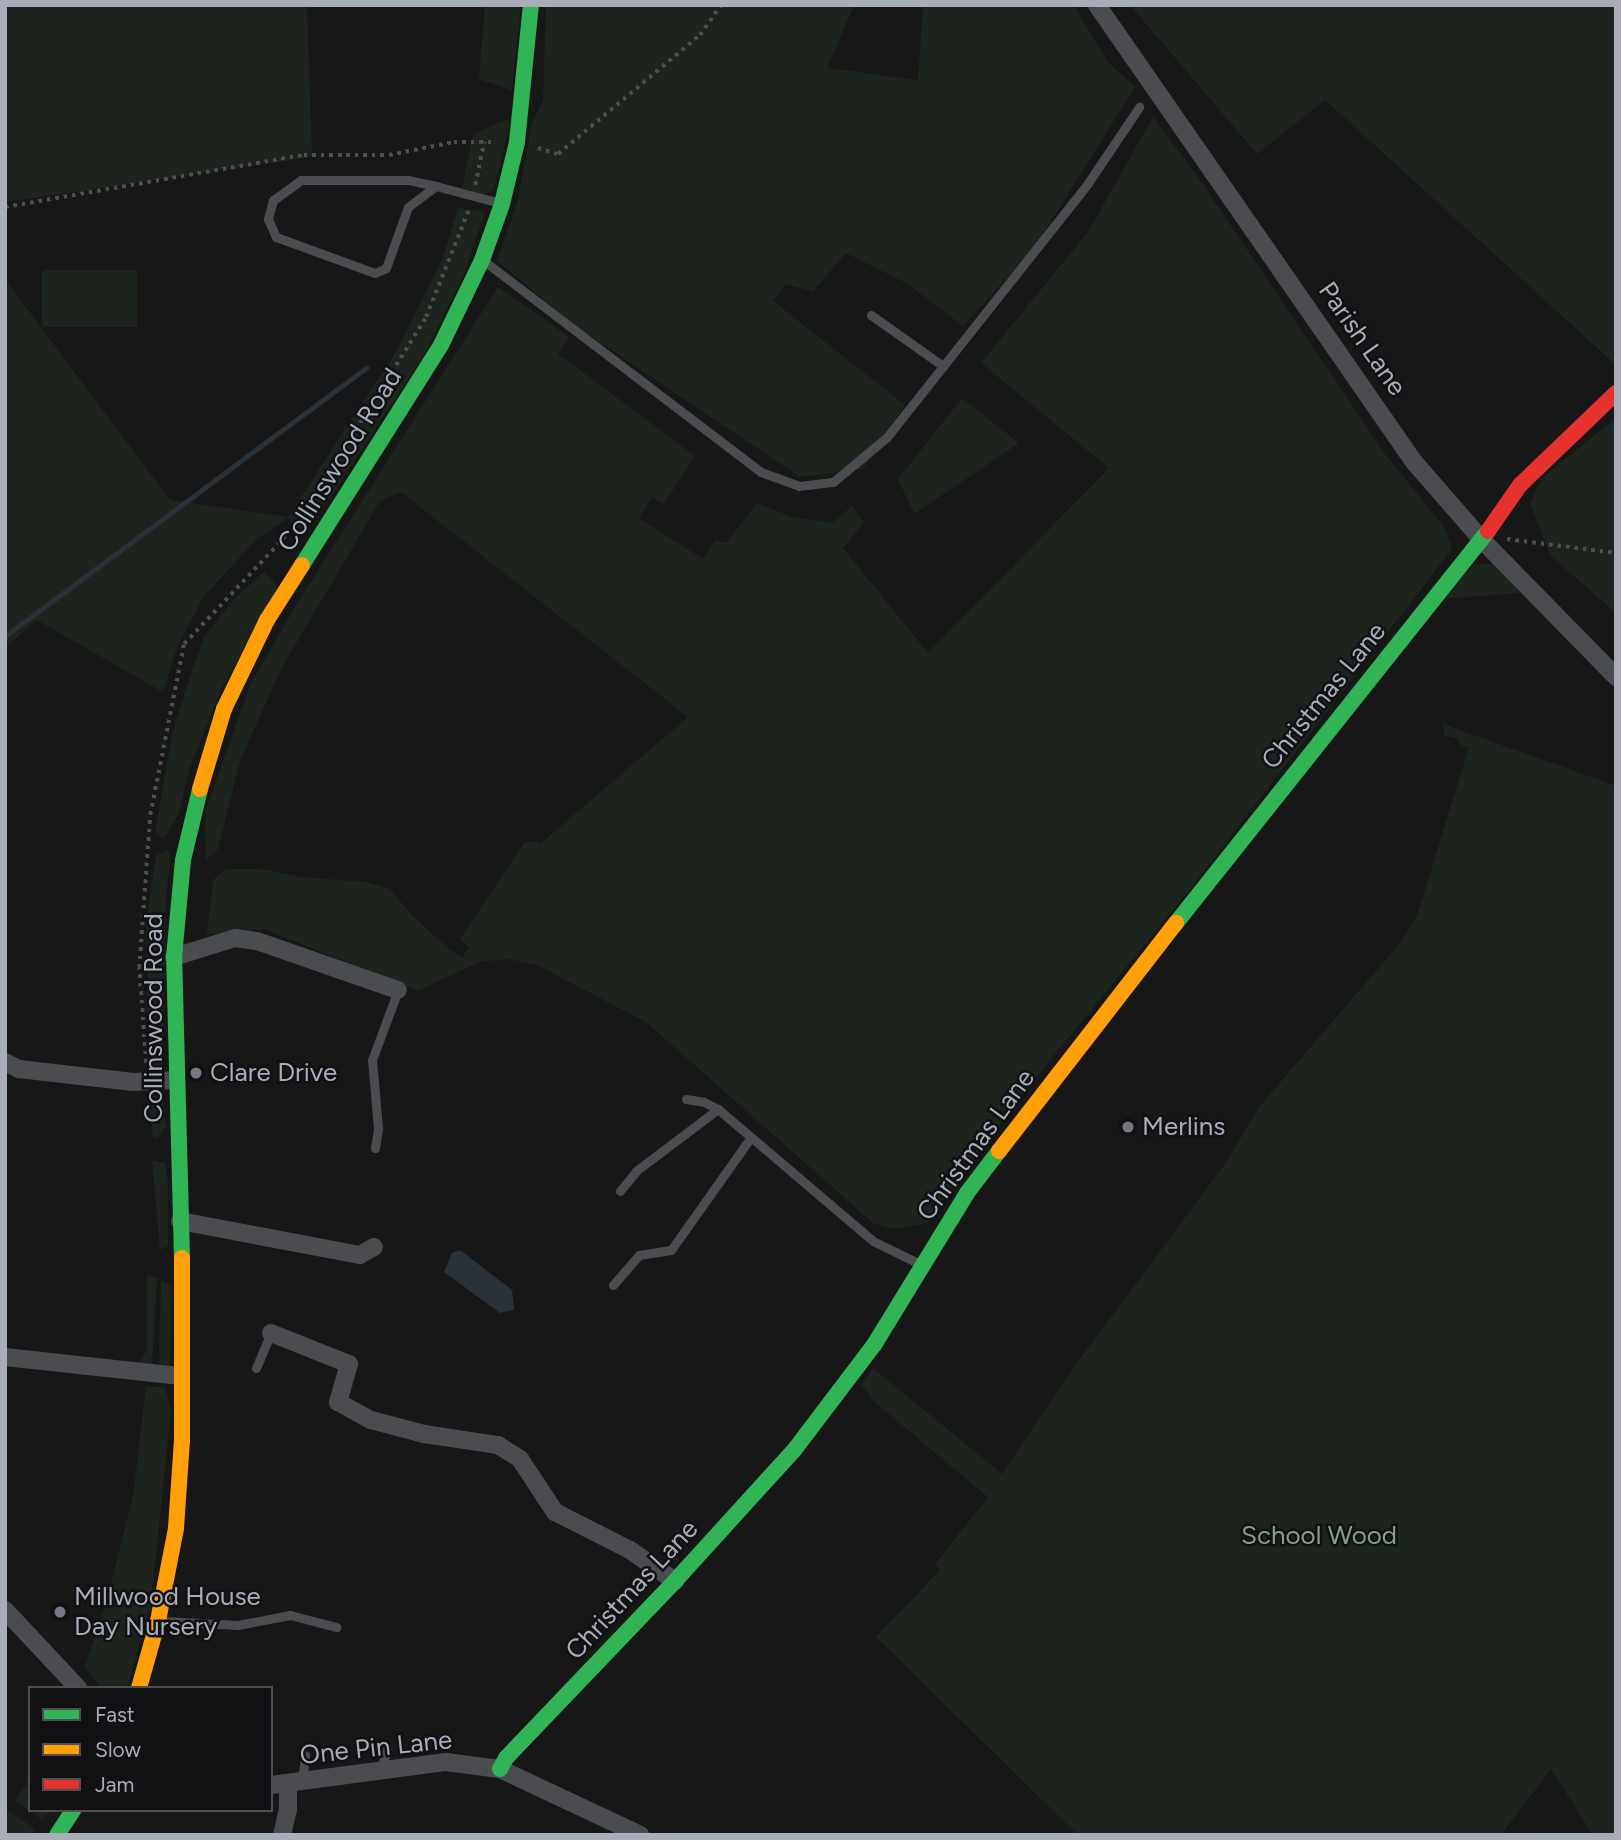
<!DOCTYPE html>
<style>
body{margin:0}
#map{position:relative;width:1621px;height:1840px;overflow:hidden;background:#171717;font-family:Figtree,sans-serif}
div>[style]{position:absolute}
.green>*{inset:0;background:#1d241e}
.water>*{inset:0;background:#2a3239}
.stream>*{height:5px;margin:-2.5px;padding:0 2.5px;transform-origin:2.5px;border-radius:2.5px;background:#2a3239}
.path>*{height:3.5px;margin-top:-1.75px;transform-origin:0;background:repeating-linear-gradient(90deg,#4d4e52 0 3.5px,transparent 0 8.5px)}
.lane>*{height:9px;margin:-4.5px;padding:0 4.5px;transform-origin:4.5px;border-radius:4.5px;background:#4b4c50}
.street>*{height:18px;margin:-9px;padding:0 9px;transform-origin:9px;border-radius:9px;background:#4b4c50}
.fast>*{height:16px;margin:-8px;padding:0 8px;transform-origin:8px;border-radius:8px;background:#30b455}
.slow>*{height:16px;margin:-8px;padding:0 8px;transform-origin:8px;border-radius:8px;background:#ff9f0a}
.jam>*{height:16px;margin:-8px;padding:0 8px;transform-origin:8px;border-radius:8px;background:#e5322d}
.dots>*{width:19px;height:19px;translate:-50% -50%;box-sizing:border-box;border:4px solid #111113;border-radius:50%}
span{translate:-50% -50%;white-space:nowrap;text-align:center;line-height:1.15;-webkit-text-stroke:5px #111113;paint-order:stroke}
.street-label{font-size:26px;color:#a8adb8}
.poi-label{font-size:26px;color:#a8adb8}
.left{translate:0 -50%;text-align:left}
.park-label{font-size:26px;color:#7fa381}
.frame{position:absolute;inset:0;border:7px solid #a8adb8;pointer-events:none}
.legend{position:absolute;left:28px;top:1686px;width:245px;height:126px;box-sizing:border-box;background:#111113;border:2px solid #4d4f55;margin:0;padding:9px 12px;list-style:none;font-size:21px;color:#a8adb8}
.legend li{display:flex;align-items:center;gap:14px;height:35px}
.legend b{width:35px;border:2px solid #4d4f55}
</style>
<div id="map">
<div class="green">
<div style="clip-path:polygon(5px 5px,307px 5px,312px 157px,5px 202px)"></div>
<div style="clip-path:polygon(485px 5px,521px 5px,512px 90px,479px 79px)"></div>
<div style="clip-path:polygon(546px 5px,854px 5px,827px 68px,918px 80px,923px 5px,1073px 5px,1109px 63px,1135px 87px,1035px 247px,963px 326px,906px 283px,846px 253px,813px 291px,785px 284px,773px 301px,905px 405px,863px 469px,800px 477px,573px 324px,497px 261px,518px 200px,532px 123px,543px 100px)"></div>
<div style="clip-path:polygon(1130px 5px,1616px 5px,1616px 365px,1325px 100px,1257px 154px)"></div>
<div style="clip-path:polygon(1153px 117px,1198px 177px,1385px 454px,1445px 528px,1452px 549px,1191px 888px,1024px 1092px,927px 1223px,894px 1229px,873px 1223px,646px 1022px,535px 964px,507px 959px,479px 962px,418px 991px,264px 929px,207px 935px,213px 880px,226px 869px,262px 869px,300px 877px,366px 882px,389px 889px,415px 918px,450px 950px,462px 957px,469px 948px,460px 939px,524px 843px,536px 841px,540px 844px,688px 717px,401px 492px,380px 501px,281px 669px,240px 761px,218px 849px,206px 860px,205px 812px,251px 683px,298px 602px,498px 287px,569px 337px,558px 354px,695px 456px,664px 504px,652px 497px,639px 518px,703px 559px,715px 541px,726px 543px,757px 503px,792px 517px,832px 523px,852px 506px,864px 523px,843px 548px,928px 653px,1109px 468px,981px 363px,1088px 232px)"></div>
<div style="clip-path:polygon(511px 118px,494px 189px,484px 195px,462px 188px,473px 134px)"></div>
<div style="clip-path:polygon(458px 208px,485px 212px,464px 274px,423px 357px,307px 533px,288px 518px,257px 539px,204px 596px,177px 647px,163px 692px,37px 620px,5px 648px,5px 279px,170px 500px,288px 517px,396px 351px,443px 257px)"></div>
<div style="clip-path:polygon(42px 270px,137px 270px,137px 327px,42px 327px)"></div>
<div style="clip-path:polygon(962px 398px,1019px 443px,914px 514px,898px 479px)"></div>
<div style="clip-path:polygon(1616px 418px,1616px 613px,1550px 555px,1530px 503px,1543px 477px)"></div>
<div style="clip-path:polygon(1475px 564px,1496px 564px,1520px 593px,1439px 599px)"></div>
<div style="clip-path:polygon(264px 572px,278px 586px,222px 688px,189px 770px,179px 813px,164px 839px,155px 832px,173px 730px,192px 671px,204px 637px,236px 597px)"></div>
<div style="clip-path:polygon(1443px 724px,1616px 786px,1616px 1835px,1593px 1835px,1551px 1769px,1501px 1835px,1078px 1835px,876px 1637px,940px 1570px,935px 1564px,988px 1497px,872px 1400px,861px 1384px,873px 1368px,1002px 1474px,1074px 1367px,1227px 1161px,1259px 1107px,1396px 948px,1416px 919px,1469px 747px,1462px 747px,1456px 738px,1444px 735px)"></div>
<div style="clip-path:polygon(168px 849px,171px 859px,166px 896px,163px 1071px,156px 1074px,148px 1032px,146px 925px,156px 856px)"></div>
<div style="clip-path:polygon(162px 1095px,166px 1127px,159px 1137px,153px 1139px,149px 1096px)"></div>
<div style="clip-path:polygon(152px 1160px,165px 1163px,168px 1183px,168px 1246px,160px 1250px)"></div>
<div style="clip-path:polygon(147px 1274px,157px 1278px,152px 1366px,137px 1364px,147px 1351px)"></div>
<div style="clip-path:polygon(161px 1281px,172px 1284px,170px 1366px,159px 1369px)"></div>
<div style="clip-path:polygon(146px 1387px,165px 1387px,171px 1411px,151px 1603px,127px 1688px,100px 1688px,85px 1667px,107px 1599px,133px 1497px)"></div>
<div style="clip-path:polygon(30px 1779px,30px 1810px,51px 1810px,42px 1820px,15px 1800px)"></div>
<div style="clip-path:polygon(9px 1811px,36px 1830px,30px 1835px,5px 1835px,5px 1816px)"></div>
</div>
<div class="water">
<div style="clip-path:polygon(460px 1250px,512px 1290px,514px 1310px,500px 1313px,444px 1272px,452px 1253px)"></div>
</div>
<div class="stream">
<div style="left:5px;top:636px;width:450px;rotate:-36.6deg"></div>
</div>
<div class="path">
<div style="left:538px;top:148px;width:21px;rotate:17deg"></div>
<div style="left:558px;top:154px;width:185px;rotate:-40deg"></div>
<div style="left:700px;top:35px;width:37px;rotate:-55deg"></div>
<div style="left:475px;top:185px;width:44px;rotate:-78.2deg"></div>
<div style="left:5px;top:207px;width:303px;rotate:-9.9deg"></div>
<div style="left:304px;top:155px;width:85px"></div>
<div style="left:389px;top:155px;width:66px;rotate:-11.3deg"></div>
<div style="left:454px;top:142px;width:42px"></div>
<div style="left:1507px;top:539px;width:110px;rotate:7.3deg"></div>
<div style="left:146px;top:1063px;width:95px;rotate:-94.2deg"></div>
<div style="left:139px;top:968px;width:153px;rotate:-85.9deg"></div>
<div style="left:150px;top:815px;width:174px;rotate:-78.8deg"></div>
<div style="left:184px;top:644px;width:144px;rotate:-46.7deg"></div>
<div style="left:283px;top:539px;width:88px;rotate:-55.6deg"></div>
<div style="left:333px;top:466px;width:176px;rotate:-58deg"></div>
<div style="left:426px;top:317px;width:116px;rotate:-68.3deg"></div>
</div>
<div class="lane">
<div style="left:436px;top:186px;width:29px;rotate:-168deg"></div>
<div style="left:408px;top:180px;width:107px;rotate:180deg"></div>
<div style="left:301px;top:180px;width:34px;rotate:144deg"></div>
<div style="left:273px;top:200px;width:20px;rotate:105deg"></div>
<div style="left:268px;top:219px;width:20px;rotate:66deg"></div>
<div style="left:276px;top:237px;width:105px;rotate:20deg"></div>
<div style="left:375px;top:273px;width:12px;rotate:-24deg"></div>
<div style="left:386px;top:268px;width:65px;rotate:-70.2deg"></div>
<div style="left:408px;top:207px;width:35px;rotate:-37deg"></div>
<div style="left:436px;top:186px;width:66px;rotate:14.9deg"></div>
<div style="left:484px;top:261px;width:348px;rotate:37.3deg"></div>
<div style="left:761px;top:472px;width:40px;rotate:20.2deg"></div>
<div style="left:799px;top:486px;width:34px;rotate:-7deg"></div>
<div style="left:833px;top:482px;width:70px;rotate:-39.8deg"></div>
<div style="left:887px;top:437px;width:324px;rotate:-51.6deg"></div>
<div style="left:1088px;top:183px;width:92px;rotate:-56.1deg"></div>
<div style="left:871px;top:315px;width:88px;rotate:35.3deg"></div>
<div style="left:686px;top:1099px;width:18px;rotate:9deg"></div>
<div style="left:704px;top:1102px;width:16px;rotate:27deg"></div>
<div style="left:718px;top:1109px;width:204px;rotate:40.4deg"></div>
<div style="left:873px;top:1241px;width:52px;rotate:26.1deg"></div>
<div style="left:375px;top:1148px;width:20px;rotate:-81deg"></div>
<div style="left:378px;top:1128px;width:68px;rotate:-95deg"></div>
<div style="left:372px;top:1060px;width:75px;rotate:-69.6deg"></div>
<div style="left:620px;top:1191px;width:26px;rotate:-51deg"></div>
<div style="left:636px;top:1171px;width:103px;rotate:-37.1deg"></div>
<div style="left:613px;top:1285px;width:40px;rotate:-49deg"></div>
<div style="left:639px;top:1255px;width:32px;rotate:-9deg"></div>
<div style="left:671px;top:1250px;width:138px;rotate:-54.7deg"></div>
<div style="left:256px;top:1368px;width:38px;rotate:-67deg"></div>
<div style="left:163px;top:1621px;width:75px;rotate:3.1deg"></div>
<div style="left:238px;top:1625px;width:53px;rotate:-10.9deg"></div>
<div style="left:290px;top:1615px;width:48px;rotate:14.6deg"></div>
<div style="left:381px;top:1769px;width:21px;rotate:-73deg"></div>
<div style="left:302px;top:1781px;width:26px;rotate:-83deg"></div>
</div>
<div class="street">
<div style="left:1097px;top:5px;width:556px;rotate:55.25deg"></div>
<div style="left:1414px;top:462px;width:103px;rotate:48.9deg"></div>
<div style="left:1482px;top:540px;width:192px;rotate:45.6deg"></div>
<div style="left:174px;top:957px;width:64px;rotate:-17.3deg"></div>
<div style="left:235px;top:938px;width:22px;rotate:8deg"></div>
<div style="left:257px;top:941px;width:149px;rotate:19.2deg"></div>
<div style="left:5px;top:1062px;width:16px;rotate:27deg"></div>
<div style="left:19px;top:1069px;width:115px;rotate:6.5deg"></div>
<div style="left:133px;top:1082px;width:43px;rotate:-2.7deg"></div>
<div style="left:180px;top:1221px;width:183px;rotate:10.7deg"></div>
<div style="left:360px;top:1255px;width:16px;rotate:-30deg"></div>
<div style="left:271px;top:1333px;width:84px;rotate:21.7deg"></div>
<div style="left:349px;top:1364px;width:40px;rotate:106deg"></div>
<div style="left:338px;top:1402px;width:38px;rotate:29deg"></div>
<div style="left:371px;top:1420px;width:55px;rotate:14.8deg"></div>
<div style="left:424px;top:1434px;width:75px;rotate:8.5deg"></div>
<div style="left:498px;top:1445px;width:26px;rotate:32deg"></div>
<div style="left:520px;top:1459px;width:64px;rotate:56.6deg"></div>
<div style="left:555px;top:1512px;width:84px;rotate:26.9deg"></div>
<div style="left:630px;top:1550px;width:55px;rotate:34.6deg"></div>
<div style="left:5px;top:1357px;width:177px;rotate:6.2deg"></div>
<div style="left:5px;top:1610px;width:107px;rotate:46.9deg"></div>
<div style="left:271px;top:1785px;width:177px;rotate:-7.5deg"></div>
<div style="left:446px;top:1762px;width:54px;rotate:7.4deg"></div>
<div style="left:500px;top:1769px;width:155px;rotate:25.2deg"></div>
<div style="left:282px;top:1835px;width:26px;rotate:-77deg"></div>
<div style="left:288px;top:1810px;width:27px;rotate:-90deg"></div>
</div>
<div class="fast">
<div style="left:302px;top:565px;width:260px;rotate:-57.7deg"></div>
<div style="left:441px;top:345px;width:94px;rotate:-64.2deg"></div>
<div style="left:482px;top:260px;width:59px;rotate:-70.3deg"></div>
<div style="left:502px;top:204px;width:64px;rotate:-76.4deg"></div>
<div style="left:517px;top:142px;width:138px;rotate:-84.2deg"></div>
<div style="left:1176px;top:923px;width:501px;rotate:-51.48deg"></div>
<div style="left:182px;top:1258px;width:301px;rotate:-91.5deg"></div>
<div style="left:174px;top:957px;width:97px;rotate:-84.7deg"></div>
<div style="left:183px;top:860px;width:73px;rotate:-76.5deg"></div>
<div style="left:500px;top:1769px;width:13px;rotate:-61deg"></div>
<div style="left:506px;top:1758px;width:245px;rotate:-46.3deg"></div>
<div style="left:675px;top:1581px;width:178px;rotate:-47.7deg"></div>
<div style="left:795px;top:1449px;width:131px;rotate:-52.8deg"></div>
<div style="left:874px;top:1345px;width:178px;rotate:-58.5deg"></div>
<div style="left:967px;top:1193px;width:53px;rotate:-52.7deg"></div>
<div style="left:57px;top:1835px;width:30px;rotate:-57deg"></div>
</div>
<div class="slow">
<div style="left:200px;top:789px;width:84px;rotate:-73.3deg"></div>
<div style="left:224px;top:709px;width:99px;rotate:-64.2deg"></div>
<div style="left:267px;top:620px;width:65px;rotate:-57.5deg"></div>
<div style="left:999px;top:1151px;width:289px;rotate:-52.2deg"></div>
<div style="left:139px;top:1688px;width:70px;rotate:-74.2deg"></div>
<div style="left:158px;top:1621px;width:95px;rotate:-79deg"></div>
<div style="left:176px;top:1528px;width:87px;rotate:-86.1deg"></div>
<div style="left:182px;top:1441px;width:183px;rotate:-90deg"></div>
</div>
<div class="jam">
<div style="left:1488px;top:531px;width:56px;rotate:-55.2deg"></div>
<div style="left:1520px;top:485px;width:133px;rotate:-43.8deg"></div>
</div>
<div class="dots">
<div style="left:196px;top:1073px;background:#757880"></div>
<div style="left:1128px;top:1127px;background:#757880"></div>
<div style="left:60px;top:1612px;background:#757880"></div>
</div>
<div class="street-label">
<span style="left:1362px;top:339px;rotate:55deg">Parish Lane</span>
<span style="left:340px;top:460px;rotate:-58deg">Collinswood Road</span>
<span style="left:1324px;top:696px;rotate:-51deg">Christmas Lane</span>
<span style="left:154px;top:1018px;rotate:-90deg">Collinswood Road</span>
<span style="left:976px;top:1145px;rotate:-54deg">Christmas Lane</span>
<span style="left:632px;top:1590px;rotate:-47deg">Christmas Lane</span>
<span style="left:376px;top:1748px;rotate:-6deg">One Pin Lane</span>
</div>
<div class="poi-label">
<span class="left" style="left:210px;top:1073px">Clare Drive</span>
<span class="left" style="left:1142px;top:1127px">Merlins</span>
<span class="left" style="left:74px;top:1612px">Millwood House<br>Day Nursery</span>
</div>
<div class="park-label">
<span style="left:1319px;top:1536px">School Wood</span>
</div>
<div class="frame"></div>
<ul class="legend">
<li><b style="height:9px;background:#30b455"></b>Fast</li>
<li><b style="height:9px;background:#ff9f0a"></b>Slow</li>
<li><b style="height:9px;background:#e5322d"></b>Jam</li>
</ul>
</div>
